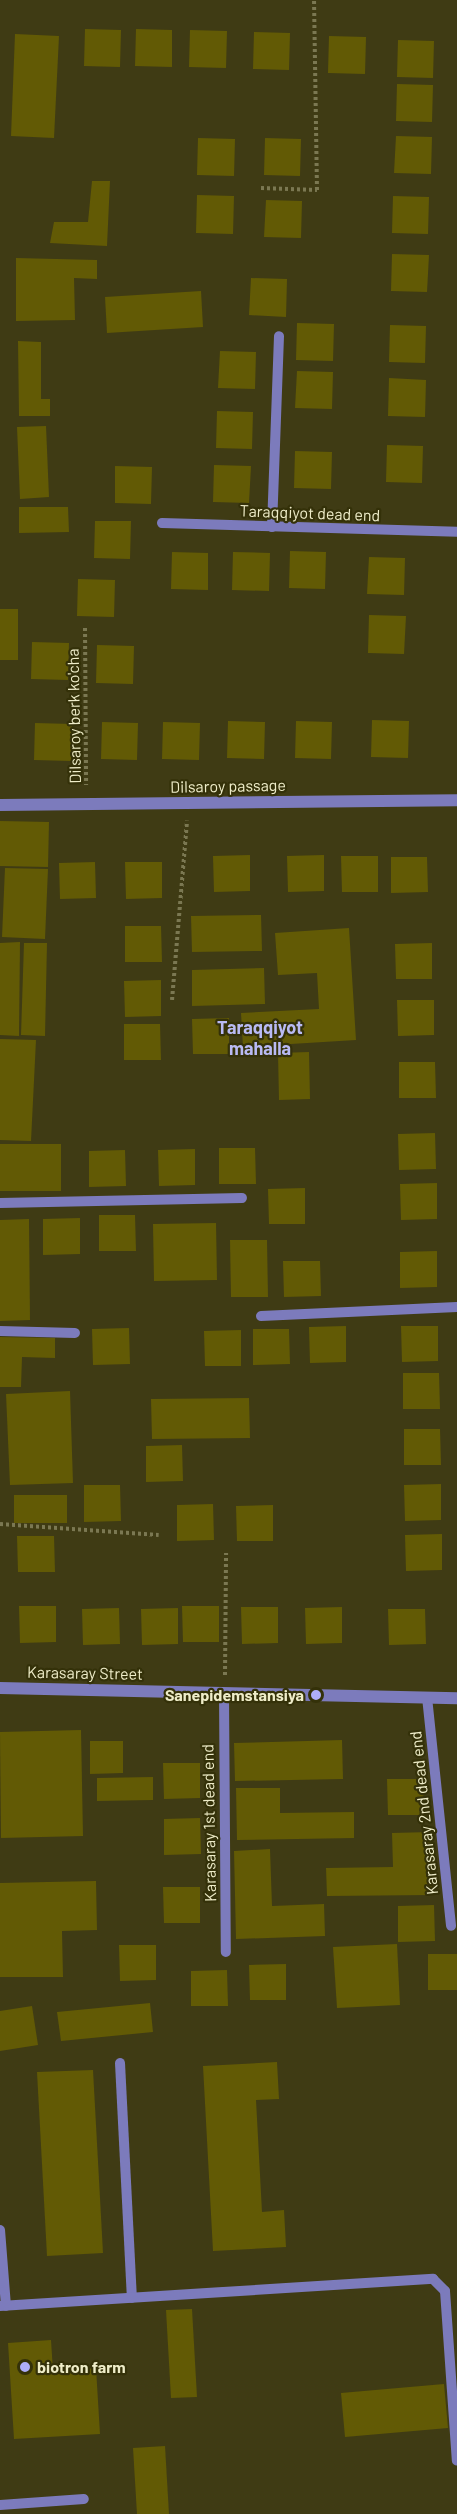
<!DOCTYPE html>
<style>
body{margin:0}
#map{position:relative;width:457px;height:2514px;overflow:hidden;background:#3f3b14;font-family:Barlow,sans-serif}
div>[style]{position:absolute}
.building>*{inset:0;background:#625a05}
.path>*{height:4px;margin-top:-2px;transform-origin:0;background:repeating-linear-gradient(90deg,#7b7852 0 3px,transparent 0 6px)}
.service>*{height:10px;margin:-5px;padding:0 5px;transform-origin:5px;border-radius:5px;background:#7c7bbc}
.minor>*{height:12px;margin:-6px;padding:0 6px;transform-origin:6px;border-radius:6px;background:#7c7bbc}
.tertiary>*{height:12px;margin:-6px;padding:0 6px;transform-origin:6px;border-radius:6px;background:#7c7bbc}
.dots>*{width:16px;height:16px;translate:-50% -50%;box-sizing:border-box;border:3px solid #343109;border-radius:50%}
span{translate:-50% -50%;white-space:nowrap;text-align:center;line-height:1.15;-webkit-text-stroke:4.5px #343109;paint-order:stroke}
.street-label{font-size:16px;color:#efedc9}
.poi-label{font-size:16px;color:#efedc9;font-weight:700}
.right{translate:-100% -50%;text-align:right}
.left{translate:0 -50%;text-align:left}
.neighbourhood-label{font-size:18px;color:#b9baf3;font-weight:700}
</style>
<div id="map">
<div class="building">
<div style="clip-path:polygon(85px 29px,121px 30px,120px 67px,84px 66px)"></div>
<div style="clip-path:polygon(136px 29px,172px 30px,172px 67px,135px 66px)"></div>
<div style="clip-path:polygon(190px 30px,227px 31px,226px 68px,189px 67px)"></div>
<div style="clip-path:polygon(254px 32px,290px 33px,289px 70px,253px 69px)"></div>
<div style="clip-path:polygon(15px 34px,59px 36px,54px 138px,11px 136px)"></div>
<div style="clip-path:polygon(329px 36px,366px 37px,365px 74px,328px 73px)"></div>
<div style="clip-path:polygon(398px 40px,434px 41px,433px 78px,397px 77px)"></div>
<div style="clip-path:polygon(397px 84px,433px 85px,432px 122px,396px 121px)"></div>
<div style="clip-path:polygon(396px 136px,432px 137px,431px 174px,394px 173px)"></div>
<div style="clip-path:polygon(198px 138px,235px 139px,234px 176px,197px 175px)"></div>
<div style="clip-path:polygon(265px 138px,301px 139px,300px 176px,264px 175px)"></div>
<div style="clip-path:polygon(92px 181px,110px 181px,107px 246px,50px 243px,54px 222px,88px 222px)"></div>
<div style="clip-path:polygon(197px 195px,234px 196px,233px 234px,196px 233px)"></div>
<div style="clip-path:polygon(393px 196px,429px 197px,428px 234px,392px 233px)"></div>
<div style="clip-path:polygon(266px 200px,302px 201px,301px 238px,264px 237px)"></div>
<div style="clip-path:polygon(392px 254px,429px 255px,427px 292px,391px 291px)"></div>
<div style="clip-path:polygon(16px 258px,97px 260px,97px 279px,74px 278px,75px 320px,16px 321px)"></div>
<div style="clip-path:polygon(251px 278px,287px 279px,286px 317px,249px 315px)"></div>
<div style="clip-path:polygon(201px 291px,203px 327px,107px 333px,105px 297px)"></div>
<div style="clip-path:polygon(297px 323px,334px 324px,333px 361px,296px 360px)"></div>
<div style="clip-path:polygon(390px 325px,426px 326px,425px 363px,389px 362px)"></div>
<div style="clip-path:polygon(18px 341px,41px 342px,41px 399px,50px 399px,50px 416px,19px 416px)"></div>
<div style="clip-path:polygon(220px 351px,256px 352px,255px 389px,218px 388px)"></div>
<div style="clip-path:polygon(297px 371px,333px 372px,332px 409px,295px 408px)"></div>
<div style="clip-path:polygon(389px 378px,426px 380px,425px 417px,388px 416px)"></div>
<div style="clip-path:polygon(217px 411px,253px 412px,252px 449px,216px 448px)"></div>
<div style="clip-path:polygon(46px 426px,49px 497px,20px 499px,17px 427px)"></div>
<div style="clip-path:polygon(387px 445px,423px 446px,422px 483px,386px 482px)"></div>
<div style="clip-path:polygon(295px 451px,332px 452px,331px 489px,294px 488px)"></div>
<div style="clip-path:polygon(214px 465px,251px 466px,249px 503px,213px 502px)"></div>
<div style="clip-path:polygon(115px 466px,152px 467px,151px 504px,115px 503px)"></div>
<div style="clip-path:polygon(19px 507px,68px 507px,69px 532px,19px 533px)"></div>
<div style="clip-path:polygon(95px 521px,131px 521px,130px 559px,94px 558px)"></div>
<div style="clip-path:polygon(290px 551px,326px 552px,325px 589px,289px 588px)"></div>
<div style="clip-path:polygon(172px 552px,208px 553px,208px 590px,171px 589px)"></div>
<div style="clip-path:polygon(233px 552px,270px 553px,269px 591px,232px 590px)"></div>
<div style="clip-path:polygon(369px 557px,405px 558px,404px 595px,367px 594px)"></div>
<div style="clip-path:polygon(78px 579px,115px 580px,114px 617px,77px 616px)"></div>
<div style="clip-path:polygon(0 609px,18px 609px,18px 660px,0 660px)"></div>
<div style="clip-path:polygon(369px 615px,406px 616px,404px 654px,368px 653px)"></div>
<div style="clip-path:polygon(32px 642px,69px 643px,68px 680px,31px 679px)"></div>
<div style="clip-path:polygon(97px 645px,134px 646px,133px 684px,96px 683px)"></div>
<div style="clip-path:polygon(372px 720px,409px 721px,408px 758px,371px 757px)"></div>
<div style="clip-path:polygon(228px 721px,265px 722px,264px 759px,227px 758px)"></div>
<div style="clip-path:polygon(296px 721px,332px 722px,331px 759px,295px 758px)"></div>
<div style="clip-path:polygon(102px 722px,138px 723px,137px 760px,101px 759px)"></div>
<div style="clip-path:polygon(163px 722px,200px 723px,199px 760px,162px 759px)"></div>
<div style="clip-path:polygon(35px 723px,72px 724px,71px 761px,34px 760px)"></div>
<div style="clip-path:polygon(0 821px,49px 822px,48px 867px,0 866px)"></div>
<div style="clip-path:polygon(250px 855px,250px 891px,214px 892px,213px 856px)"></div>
<div style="clip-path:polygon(324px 855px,324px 891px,288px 892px,287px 856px)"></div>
<div style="clip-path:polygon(341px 856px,378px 856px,378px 892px,342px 892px)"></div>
<div style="clip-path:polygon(391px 857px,427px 857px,428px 892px,391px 893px)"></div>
<div style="clip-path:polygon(95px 862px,96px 898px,60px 899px,59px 863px)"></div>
<div style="clip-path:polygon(125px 862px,162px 862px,162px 898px,126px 899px)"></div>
<div style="clip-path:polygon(5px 868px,48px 869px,45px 939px,2px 937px)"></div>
<div style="clip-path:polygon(261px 915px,262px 951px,192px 952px,191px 916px)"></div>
<div style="clip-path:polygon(125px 926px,161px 926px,162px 962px,125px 962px)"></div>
<div style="clip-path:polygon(349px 928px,356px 1040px,243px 1047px,241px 1013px,319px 1009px,317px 973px,278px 975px,275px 933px)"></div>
<div style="clip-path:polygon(20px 942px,19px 1036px,0 1035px,0 943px)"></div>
<div style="clip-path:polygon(24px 943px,47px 943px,45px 1036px,21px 1035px)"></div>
<div style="clip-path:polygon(432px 943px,432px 979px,396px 979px,395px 944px)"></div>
<div style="clip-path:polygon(264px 968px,265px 1004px,192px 1006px,192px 970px)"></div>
<div style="clip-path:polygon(161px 980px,161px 1016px,125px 1017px,124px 981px)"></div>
<div style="clip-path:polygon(397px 1000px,434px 1000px,434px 1035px,398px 1036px)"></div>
<div style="clip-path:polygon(229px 1018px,229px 1054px,193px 1054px,192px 1019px)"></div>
<div style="clip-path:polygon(124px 1024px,160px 1024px,161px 1060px,124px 1060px)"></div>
<div style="clip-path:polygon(0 1039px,36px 1040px,31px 1141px,0 1140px)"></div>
<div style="clip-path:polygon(309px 1052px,310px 1099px,279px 1100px,278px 1053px)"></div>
<div style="clip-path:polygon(399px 1062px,435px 1062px,436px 1098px,399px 1098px)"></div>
<div style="clip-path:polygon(435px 1133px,436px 1169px,399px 1170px,398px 1134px)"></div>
<div style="clip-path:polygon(0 1144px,61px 1144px,61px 1191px,0 1191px)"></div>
<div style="clip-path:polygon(219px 1148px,255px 1148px,256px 1184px,219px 1184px)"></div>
<div style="clip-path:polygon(195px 1149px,195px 1185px,159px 1186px,158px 1150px)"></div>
<div style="clip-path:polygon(125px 1150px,126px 1186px,89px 1187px,89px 1151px)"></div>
<div style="clip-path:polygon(437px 1183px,437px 1219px,401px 1220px,400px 1184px)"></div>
<div style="clip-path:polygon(305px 1188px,305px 1224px,269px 1224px,268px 1189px)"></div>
<div style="clip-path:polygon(99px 1215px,135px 1215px,136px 1251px,99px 1251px)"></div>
<div style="clip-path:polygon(80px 1218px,80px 1254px,43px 1255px,43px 1219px)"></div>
<div style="clip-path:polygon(29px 1219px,30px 1320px,0 1321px,0 1220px)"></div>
<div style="clip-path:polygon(216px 1223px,217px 1280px,154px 1281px,153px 1224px)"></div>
<div style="clip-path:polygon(230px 1240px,267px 1240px,268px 1297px,231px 1297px)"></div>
<div style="clip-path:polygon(437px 1251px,437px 1287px,400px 1288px,400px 1252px)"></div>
<div style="clip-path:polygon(283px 1261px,320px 1261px,321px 1296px,284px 1297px)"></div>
<div style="clip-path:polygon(346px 1326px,346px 1362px,310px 1363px,309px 1327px)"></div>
<div style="clip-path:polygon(401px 1326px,438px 1326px,438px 1361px,402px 1362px)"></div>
<div style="clip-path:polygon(129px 1328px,130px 1364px,93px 1365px,92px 1329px)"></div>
<div style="clip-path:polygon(253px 1329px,289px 1329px,290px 1364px,253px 1365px)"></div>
<div style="clip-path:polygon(241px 1330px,241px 1366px,205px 1366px,204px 1331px)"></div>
<div style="clip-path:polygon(0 1337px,55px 1338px,55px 1358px,22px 1357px,21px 1387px,0 1387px)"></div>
<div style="clip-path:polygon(403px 1373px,439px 1373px,440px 1409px,403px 1409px)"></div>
<div style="clip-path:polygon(70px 1391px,73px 1483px,10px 1485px,6px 1394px)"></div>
<div style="clip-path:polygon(249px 1398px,250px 1438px,152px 1439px,151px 1399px)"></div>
<div style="clip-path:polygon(404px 1429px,440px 1429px,441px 1465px,404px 1465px)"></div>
<div style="clip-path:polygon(182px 1445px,183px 1481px,146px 1482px,146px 1446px)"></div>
<div style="clip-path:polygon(441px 1484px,441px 1520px,405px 1521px,404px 1485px)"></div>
<div style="clip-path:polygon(84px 1485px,120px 1485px,121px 1521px,84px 1522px)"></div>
<div style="clip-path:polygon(14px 1495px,67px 1495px,67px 1523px,14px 1523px)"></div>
<div style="clip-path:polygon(213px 1504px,214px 1540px,177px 1541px,177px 1505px)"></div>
<div style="clip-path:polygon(273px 1505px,273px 1541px,237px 1541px,236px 1506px)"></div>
<div style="clip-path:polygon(442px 1534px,442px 1570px,406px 1571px,405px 1535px)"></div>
<div style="clip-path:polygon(17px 1536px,54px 1536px,55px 1572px,18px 1572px)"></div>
<div style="clip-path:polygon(19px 1606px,56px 1606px,56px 1642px,20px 1643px)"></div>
<div style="clip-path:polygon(182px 1606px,219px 1606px,219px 1642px,183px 1642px)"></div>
<div style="clip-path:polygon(241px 1607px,278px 1607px,278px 1643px,242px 1644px)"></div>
<div style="clip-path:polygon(342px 1607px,342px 1643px,306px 1644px,305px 1608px)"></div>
<div style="clip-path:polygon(119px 1608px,120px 1644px,83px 1645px,82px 1609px)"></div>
<div style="clip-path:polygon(178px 1608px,178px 1644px,142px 1645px,141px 1609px)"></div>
<div style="clip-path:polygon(388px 1609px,425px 1609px,426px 1644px,389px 1645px)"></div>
<div style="clip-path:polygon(81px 1730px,83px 1836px,1px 1838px,0 1732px)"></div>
<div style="clip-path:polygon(342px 1740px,343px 1779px,235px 1781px,234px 1743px)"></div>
<div style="clip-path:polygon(90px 1741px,123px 1741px,123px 1773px,90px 1774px)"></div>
<div style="clip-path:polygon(163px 1763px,200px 1763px,200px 1798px,164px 1799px)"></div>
<div style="clip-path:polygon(153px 1777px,153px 1800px,97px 1801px,97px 1778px)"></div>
<div style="clip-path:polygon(387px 1779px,423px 1779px,424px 1815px,388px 1815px)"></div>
<div style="clip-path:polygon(236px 1788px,280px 1788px,280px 1813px,354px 1812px,354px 1838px,237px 1840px)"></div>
<div style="clip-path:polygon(200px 1818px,201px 1854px,164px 1855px,164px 1819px)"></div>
<div style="clip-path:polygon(431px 1832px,432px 1895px,327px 1896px,326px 1868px,393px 1867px,392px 1833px)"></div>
<div style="clip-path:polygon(270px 1849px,272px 1906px,324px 1904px,325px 1936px,236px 1939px,234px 1851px)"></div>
<div style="clip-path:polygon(96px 1881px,97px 1930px,62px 1931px,63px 1977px,0 1977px,0 1883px)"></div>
<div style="clip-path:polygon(163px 1887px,200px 1887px,200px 1923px,164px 1923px)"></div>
<div style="clip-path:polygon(434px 1905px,435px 1941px,398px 1942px,398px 1906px)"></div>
<div style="clip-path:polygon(397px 1944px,400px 2005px,337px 2008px,333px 1947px)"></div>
<div style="clip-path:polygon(119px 1945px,156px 1945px,156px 1980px,120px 1981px)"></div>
<div style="clip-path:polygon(428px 1954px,457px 1954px,457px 1990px,428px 1990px)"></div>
<div style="clip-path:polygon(286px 1964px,286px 2000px,250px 2000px,249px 1965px)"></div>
<div style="clip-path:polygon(227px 1970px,228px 2006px,191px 2006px,191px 1971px)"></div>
<div style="clip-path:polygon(150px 2003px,153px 2032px,61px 2041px,57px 2012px)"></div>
<div style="clip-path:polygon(32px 2006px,38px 2045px,0 2051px,0 2011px)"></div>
<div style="clip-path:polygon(277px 2062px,279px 2099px,256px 2100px,262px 2212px,284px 2210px,286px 2247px,213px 2251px,203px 2066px)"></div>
<div style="clip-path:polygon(93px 2070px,103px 2253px,47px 2256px,37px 2072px)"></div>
<div style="clip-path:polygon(192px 2309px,197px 2397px,171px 2398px,166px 2310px)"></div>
<div style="clip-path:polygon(51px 2340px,53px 2371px,96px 2368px,100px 2434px,14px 2439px,8px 2343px)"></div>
<div style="clip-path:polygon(444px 2384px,448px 2428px,345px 2437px,341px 2393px)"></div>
<div style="clip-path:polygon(165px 2446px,169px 2514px,137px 2514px,133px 2448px)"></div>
</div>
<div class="path">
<div style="left:261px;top:188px;width:56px;rotate:2deg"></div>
<div style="left:317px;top:190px;width:190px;rotate:-90.9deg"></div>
<div style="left:85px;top:628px;width:157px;rotate:89.6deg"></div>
<div style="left:172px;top:1000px;width:180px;rotate:-85.2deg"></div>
<div style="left:0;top:1524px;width:159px;rotate:4deg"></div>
<div style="left:225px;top:1675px;width:122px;rotate:-89.5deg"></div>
</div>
<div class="service">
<div style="left:162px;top:523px;width:295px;rotate:1.7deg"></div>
<div style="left:272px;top:527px;width:191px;rotate:-87.9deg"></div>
<div style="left:0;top:1203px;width:242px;rotate:-1.2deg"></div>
<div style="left:261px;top:1316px;width:196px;rotate:-2.6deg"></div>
<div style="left:0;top:1331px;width:75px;rotate:1.5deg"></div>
<div style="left:224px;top:1693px;width:259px;rotate:89.6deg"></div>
<div style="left:427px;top:1697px;width:230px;rotate:84deg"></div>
<div style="left:120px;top:2063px;width:235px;rotate:87.1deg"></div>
<div style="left:0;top:2230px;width:76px;rotate:85.5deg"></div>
<div style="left:0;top:2306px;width:434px;rotate:-3.6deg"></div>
<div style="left:433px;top:2279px;width:17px;rotate:45deg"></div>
<div style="left:445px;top:2291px;width:170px;rotate:86deg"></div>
<div style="left:0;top:2505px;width:84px;rotate:-4.1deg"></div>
</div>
<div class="minor">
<div style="left:0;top:805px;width:457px;rotate:-0.6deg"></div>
</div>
<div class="tertiary">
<div style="left:0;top:1688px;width:457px;rotate:1.3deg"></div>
</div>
<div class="dots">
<div style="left:316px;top:1695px;background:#aeaefa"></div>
<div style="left:25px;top:2367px;background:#aeaefa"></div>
</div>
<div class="street-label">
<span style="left:310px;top:513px;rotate:2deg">Taraqqiyot dead end</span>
<span style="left:74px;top:716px;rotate:-91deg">Dilsaroy berk ko'cha</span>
<span style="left:228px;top:786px;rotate:-1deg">Dilsaroy passage</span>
<span style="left:85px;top:1673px;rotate:1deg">Karasaray Street</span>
<span style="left:424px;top:1813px;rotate:-96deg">Karasaray 2nd dead end</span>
<span style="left:209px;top:1823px;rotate:-91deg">Karasaray 1st dead end</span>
</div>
<div class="poi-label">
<span class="right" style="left:304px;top:1695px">Sanepidemstansiya</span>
<span class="left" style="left:37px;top:2367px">biotron farm</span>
</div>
<div class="neighbourhood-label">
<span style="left:260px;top:1038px">Taraqqiyot<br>mahalla</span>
</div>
</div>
